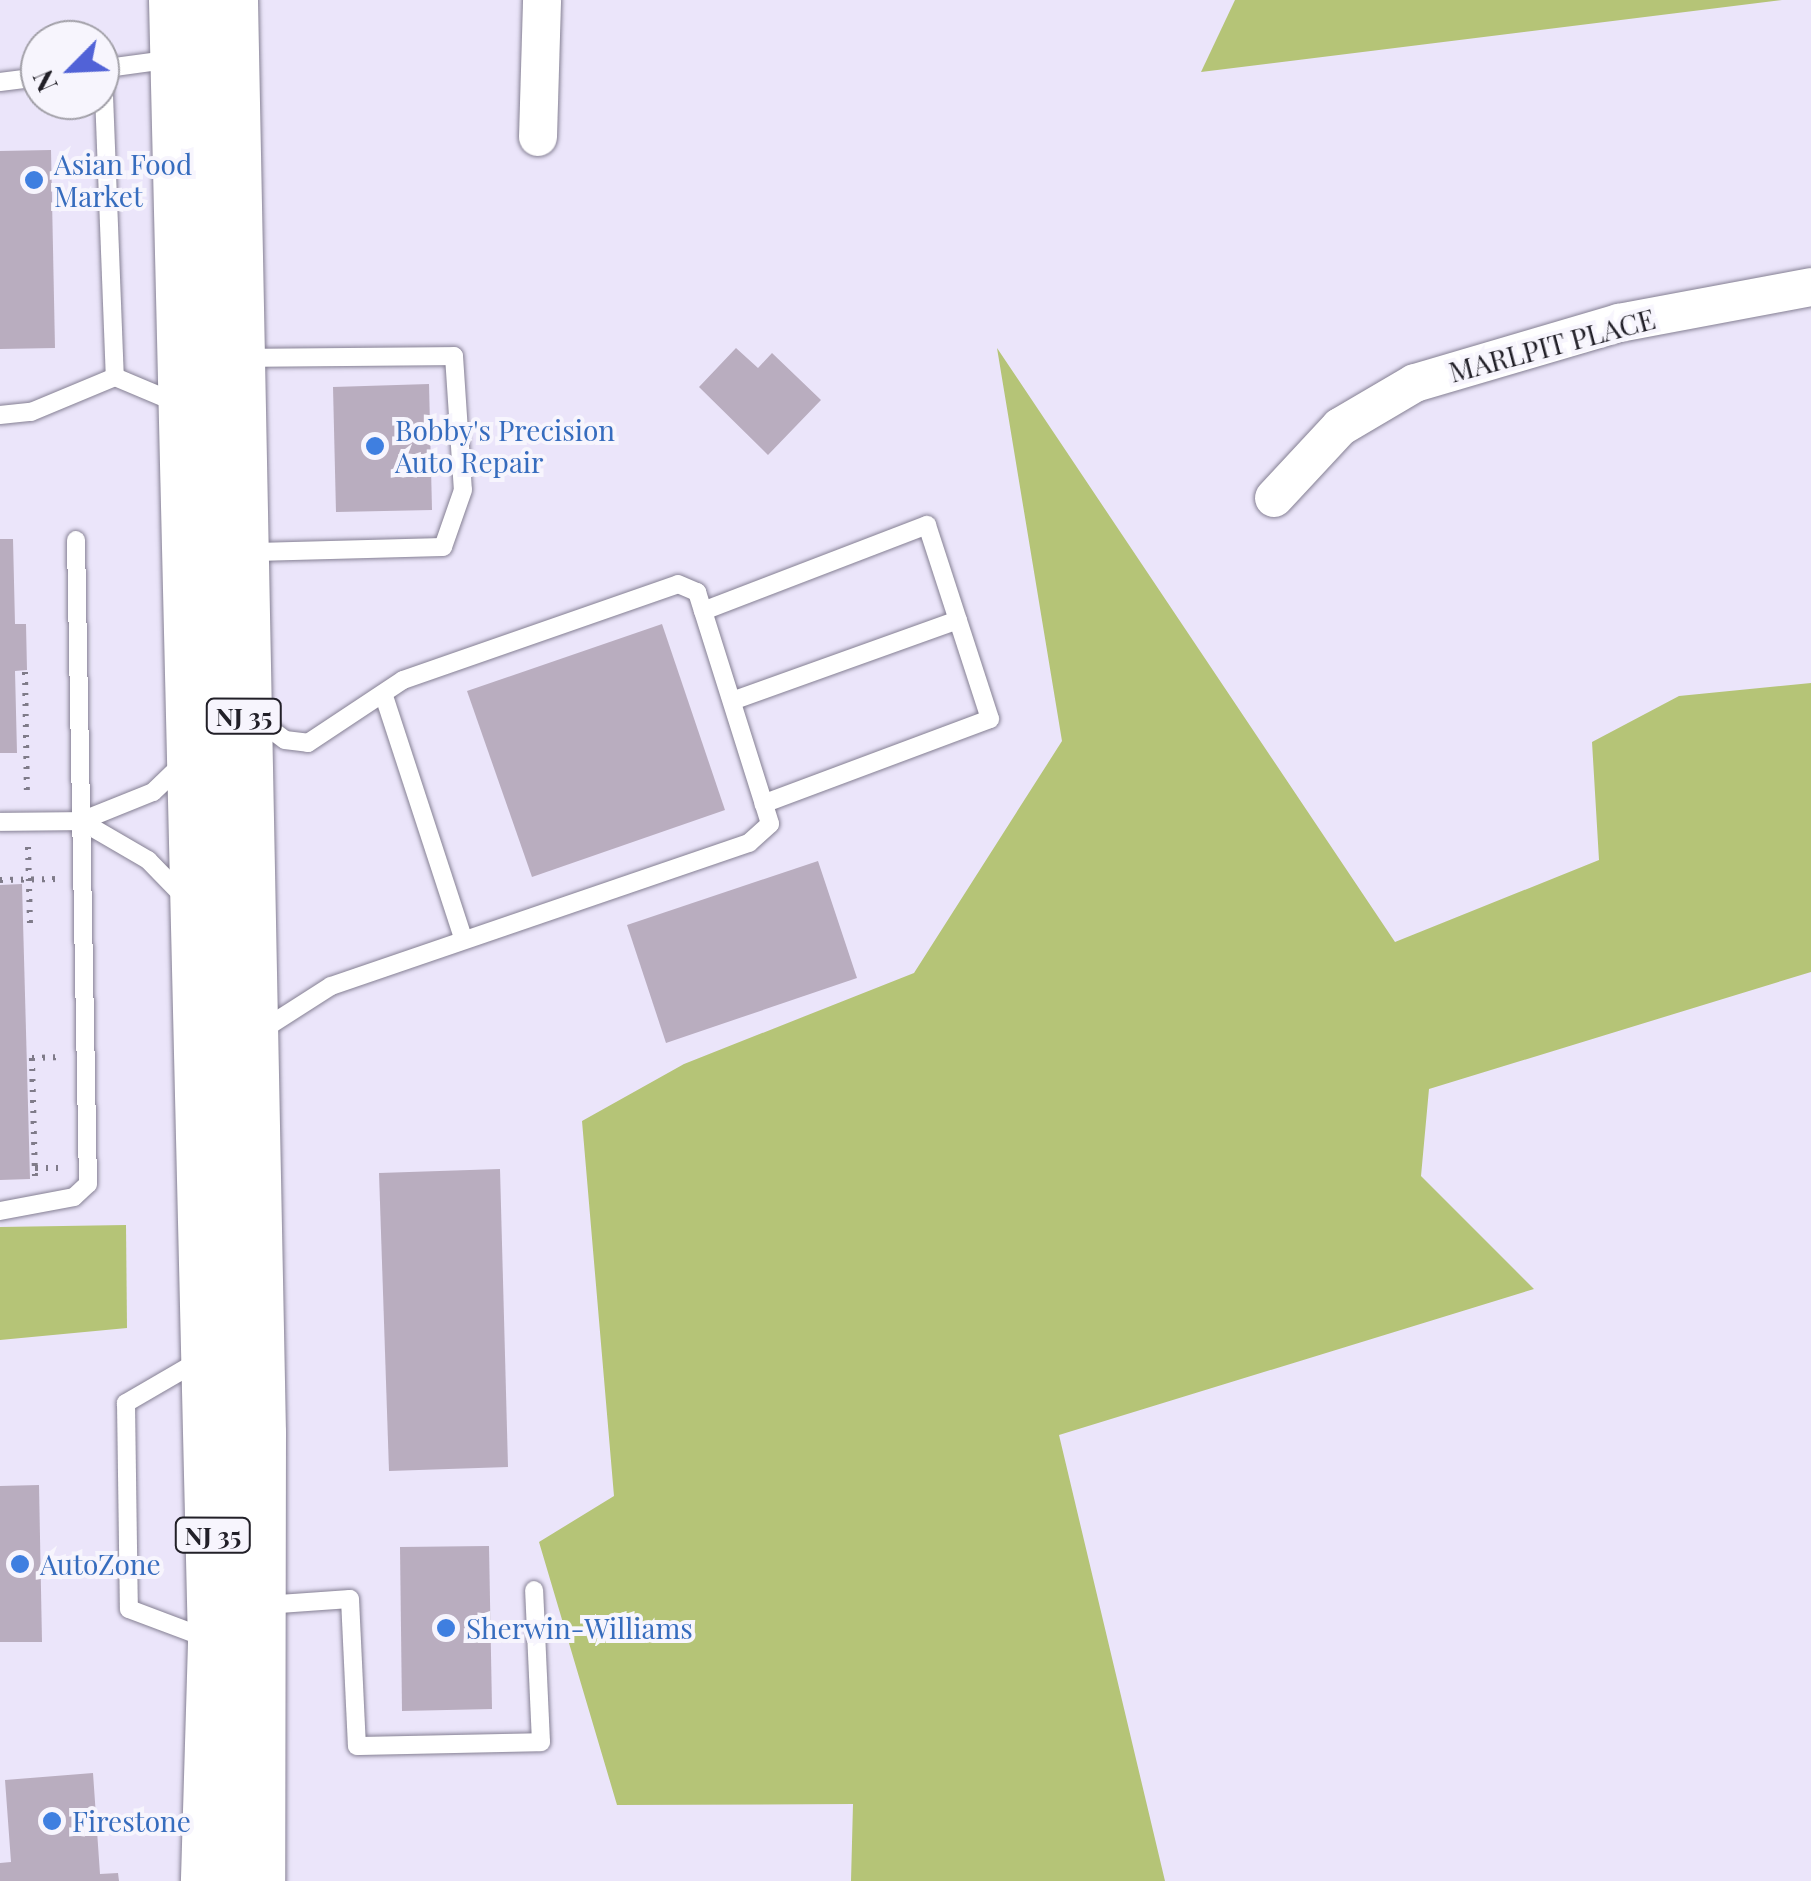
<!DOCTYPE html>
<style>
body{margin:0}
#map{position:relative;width:1811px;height:1881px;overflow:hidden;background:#ebe5fa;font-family:"Playfair Display",serif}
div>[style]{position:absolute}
.forest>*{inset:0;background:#b5c477}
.building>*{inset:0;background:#b9adbf}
.path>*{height:6px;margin-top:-3px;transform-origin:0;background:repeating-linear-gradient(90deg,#7f7b89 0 2.5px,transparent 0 10.5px)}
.roads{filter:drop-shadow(0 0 2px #858093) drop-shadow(0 0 2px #858093)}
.service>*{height:18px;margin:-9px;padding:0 9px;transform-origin:9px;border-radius:9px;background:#fff}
.minor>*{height:38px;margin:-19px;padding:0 19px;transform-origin:19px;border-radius:19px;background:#fff}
.trunk>*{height:55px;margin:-27.5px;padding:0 27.5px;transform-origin:27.5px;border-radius:27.5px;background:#fff}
.dots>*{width:28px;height:28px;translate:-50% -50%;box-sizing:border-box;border:5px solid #f7f5fd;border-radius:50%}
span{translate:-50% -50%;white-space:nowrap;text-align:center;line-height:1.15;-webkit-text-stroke:8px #f7f5fd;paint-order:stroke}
.shield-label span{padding:2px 8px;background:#f7f5fd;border:2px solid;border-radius:8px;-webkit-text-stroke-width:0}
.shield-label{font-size:25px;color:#222028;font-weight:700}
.shop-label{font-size:28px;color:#366cbe}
.left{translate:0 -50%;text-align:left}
.street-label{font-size:28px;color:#222028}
.north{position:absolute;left:20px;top:20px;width:100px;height:100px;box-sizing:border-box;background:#f7f5fd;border:2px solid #a2a0a8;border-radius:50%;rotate:246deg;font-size:28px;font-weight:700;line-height:40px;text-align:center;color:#222028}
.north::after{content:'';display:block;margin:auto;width:35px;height:45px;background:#5162d7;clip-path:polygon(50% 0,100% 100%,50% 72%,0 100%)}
</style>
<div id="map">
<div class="forest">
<div style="clip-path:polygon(1235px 0,1782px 0,1201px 72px)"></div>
<div style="clip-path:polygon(997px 348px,1395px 942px,1599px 860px,1592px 742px,1679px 696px,1811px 683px,1811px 972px,1429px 1089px,1421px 1176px,1534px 1289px,1059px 1435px,1165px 1881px,851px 1881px,853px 1804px,617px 1805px,539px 1542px,614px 1496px,582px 1121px,684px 1064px,914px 973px,1062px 741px)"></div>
<div style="clip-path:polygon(126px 1225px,127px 1328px,0 1340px,0 1227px)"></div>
</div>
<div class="building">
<div style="clip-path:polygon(51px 150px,55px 348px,0 349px,0 151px)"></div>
<div style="clip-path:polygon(736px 348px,758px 368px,772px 353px,821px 400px,768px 455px,699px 387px)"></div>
<div style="clip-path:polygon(429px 384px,432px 510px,336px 512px,333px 387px)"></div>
<div style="clip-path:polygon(0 539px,13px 539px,15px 624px,26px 624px,27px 670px,15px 671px,17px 753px,0 753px)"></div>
<div style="clip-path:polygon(662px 624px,725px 810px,532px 877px,467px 691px)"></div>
<div style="clip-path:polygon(818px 861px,857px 978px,666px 1043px,627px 925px)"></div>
<div style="clip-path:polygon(22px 884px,30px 1179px,0 1180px,0 885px)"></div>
<div style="clip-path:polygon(500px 1169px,508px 1467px,389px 1471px,379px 1173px)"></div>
<div style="clip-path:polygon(39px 1485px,42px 1642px,0 1642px,0 1486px)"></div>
<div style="clip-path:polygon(489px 1546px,492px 1709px,402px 1711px,400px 1547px)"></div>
<div style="clip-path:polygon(93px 1773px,100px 1874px,118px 1873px,119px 1881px,0 1881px,0 1863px,11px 1862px,5px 1780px)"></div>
</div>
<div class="path">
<div style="left:25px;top:672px;width:124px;rotate:89.1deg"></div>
<div style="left:28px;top:847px;width:79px;rotate:88.5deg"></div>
<div style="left:0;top:880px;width:59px;rotate:-1deg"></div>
<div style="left:35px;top:1168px;width:28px"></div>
<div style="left:35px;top:1176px;width:118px;rotate:-91.5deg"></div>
<div style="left:32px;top:1058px;width:31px;rotate:-2deg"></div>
</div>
<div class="roads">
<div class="service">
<div style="left:100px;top:69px;width:75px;rotate:-7.7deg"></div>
<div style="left:103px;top:69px;width:308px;rotate:87.8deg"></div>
<div style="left:0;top:82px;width:40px;rotate:-7.1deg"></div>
<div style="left:241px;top:358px;width:213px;rotate:-0.5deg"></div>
<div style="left:454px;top:356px;width:134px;rotate:86.2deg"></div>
<div style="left:463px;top:490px;width:60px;rotate:109.3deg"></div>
<div style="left:443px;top:547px;width:197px;rotate:178.5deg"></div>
<div style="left:0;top:415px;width:31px;rotate:-6deg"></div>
<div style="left:31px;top:412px;width:91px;rotate:-22.6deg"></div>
<div style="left:115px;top:377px;width:67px;rotate:22.8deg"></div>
<div style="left:703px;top:611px;width:240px;rotate:-21deg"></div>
<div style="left:927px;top:525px;width:204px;rotate:72deg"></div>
<div style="left:990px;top:719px;width:242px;rotate:159.5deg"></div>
<div style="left:384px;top:696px;width:255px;rotate:71.9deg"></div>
<div style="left:732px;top:701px;width:240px;rotate:-19.7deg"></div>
<div style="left:252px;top:715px;width:41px;rotate:37.1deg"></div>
<div style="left:285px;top:740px;width:23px;rotate:7deg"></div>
<div style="left:308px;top:743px;width:114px;rotate:-33.6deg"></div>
<div style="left:403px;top:680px;width:291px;rotate:-19.2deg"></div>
<div style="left:678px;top:584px;width:21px;rotate:23deg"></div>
<div style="left:697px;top:592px;width:243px;rotate:72.5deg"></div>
<div style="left:770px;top:824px;width:28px;rotate:138deg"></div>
<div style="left:749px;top:843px;width:442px;rotate:161.1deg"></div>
<div style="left:331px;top:986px;width:85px;rotate:147.4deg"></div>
<div style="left:179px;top:767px;width:36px;rotate:136deg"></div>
<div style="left:153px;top:792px;width:78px;rotate:158.1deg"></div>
<div style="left:81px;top:821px;width:78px;rotate:30.2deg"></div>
<div style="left:148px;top:860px;width:52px;rotate:45.8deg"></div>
<div style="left:0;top:822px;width:81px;rotate:-0.7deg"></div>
<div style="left:0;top:1211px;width:75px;rotate:-10.7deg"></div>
<div style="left:74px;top:1197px;width:19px;rotate:-43deg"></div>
<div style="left:88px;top:1184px;width:644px;rotate:-91.07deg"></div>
<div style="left:200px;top:1360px;width:86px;rotate:149.8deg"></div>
<div style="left:126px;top:1403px;width:206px;rotate:89.2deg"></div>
<div style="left:129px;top:1609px;width:82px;rotate:20.6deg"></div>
<div style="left:265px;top:1605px;width:85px;rotate:-4deg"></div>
<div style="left:350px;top:1599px;width:147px;rotate:87.3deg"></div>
<div style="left:357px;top:1746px;width:184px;rotate:-1.2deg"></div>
<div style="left:541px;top:1742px;width:152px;rotate:-92.6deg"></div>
</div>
<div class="minor">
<div style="left:538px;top:137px;width:137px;rotate:-88.3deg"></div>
<div style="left:1274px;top:498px;width:97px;rotate:-47.1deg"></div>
<div style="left:1340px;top:427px;width:87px;rotate:-30.4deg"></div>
<div style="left:1415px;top:383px;width:213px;rotate:-16.4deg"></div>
<div style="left:1619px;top:323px;width:195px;rotate:-10.6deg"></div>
</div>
<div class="trunk">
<div style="left:176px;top:0;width:1642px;rotate:88.64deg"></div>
<div style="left:215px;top:1642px;width:239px;rotate:91.7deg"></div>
<div style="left:230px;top:0;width:1433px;rotate:88.88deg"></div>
<div style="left:258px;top:1433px;width:448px;rotate:90.1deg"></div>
</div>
</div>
<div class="dots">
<div style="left:34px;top:180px;background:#3f7fe0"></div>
<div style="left:375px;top:446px;background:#3f7fe0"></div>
<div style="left:20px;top:1564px;background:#3f7fe0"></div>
<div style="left:446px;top:1628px;background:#3f7fe0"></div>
<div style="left:52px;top:1821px;background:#3f7fe0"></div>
</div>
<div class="shield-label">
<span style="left:244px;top:716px">NJ 35</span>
<span style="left:213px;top:1535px">NJ 35</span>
</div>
<div class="shop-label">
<span class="left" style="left:54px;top:180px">Asian Food<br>Market</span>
<span class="left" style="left:395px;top:446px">Bobby's Precision<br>Auto Repair</span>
<span class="left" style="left:40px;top:1564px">AutoZone</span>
<span class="left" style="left:466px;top:1628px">Sherwin-Williams</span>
<span class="left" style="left:72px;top:1821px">Firestone</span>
</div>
<div class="street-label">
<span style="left:1552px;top:345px;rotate:-15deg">MARLPIT PLACE</span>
</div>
<div class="north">N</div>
</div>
